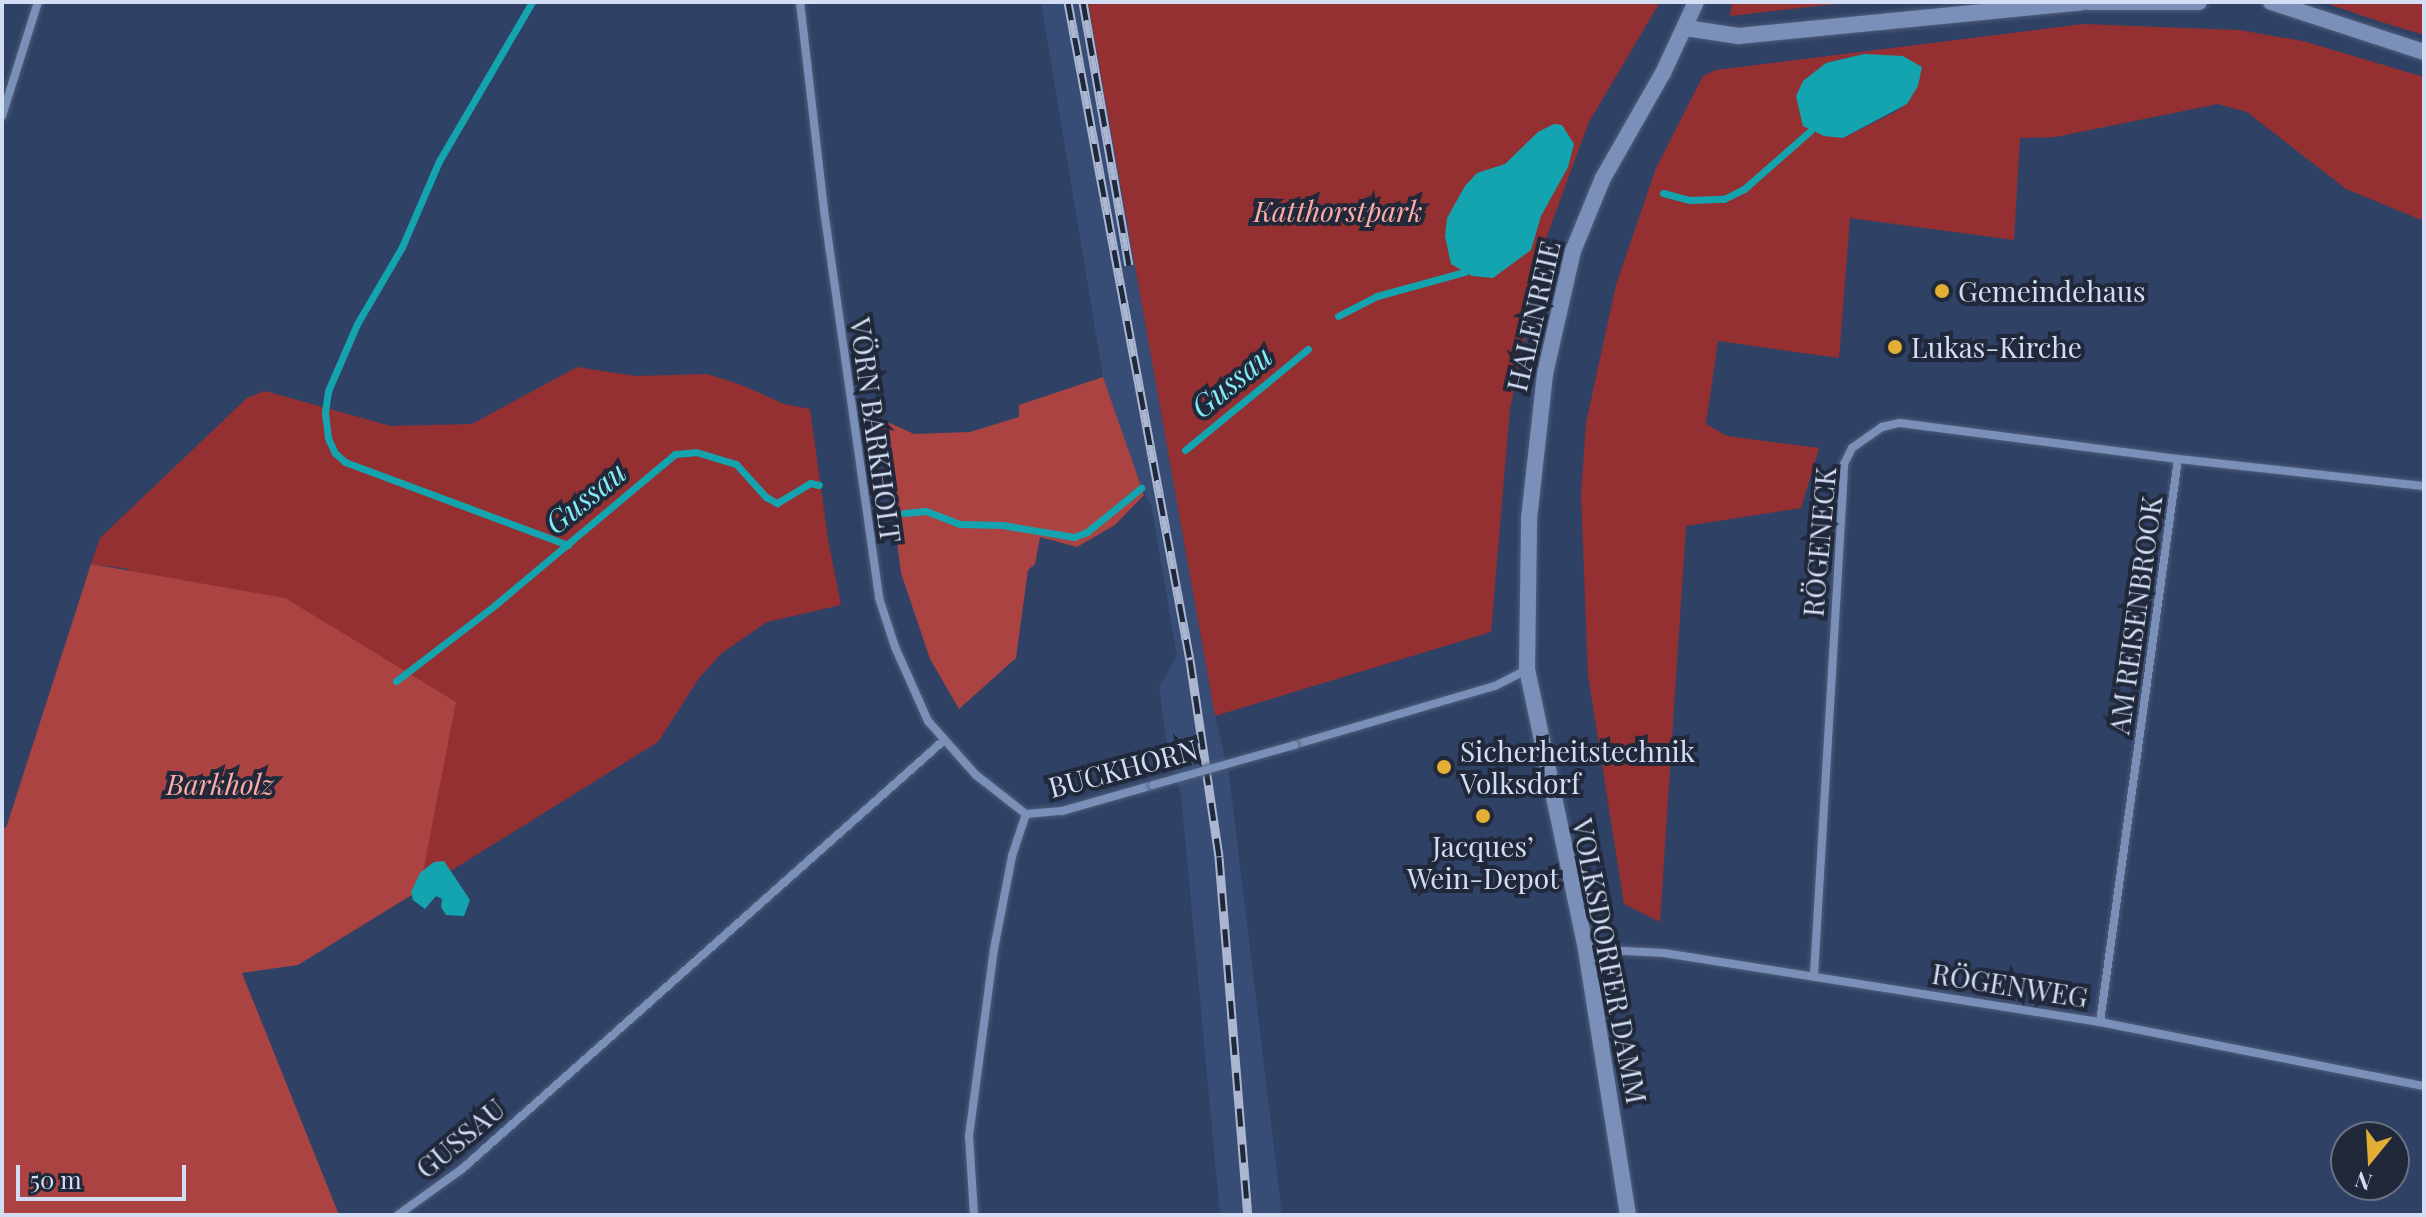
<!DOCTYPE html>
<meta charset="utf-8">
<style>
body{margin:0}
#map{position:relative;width:2426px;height:1217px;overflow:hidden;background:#2f4165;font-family:"Playfair Display",serif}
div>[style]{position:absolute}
.built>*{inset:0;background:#384d76}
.green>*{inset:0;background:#953032}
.forest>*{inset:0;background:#aa4342}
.water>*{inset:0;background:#14a4af}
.stream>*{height:7px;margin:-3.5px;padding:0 3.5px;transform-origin:3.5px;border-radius:3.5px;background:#14a4af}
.roads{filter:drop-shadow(0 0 2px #4f5e7c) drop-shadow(0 0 2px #4f5e7c)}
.minor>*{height:8px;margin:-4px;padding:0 4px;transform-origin:4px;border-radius:4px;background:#7b90b8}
.secondary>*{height:16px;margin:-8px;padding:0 8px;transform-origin:8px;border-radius:8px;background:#7b90b8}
.rail>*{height:9px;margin-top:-4.5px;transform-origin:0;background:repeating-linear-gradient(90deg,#202839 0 18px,#abb7d1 0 36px);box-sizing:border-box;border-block:2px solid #abb7d1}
.bridges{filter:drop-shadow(0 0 2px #4f5e7c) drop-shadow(0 0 2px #4f5e7c)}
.minor-bridge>*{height:8px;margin:-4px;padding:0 4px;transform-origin:4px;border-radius:4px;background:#7b90b8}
.dots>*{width:22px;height:22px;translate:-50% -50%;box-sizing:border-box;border:4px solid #202839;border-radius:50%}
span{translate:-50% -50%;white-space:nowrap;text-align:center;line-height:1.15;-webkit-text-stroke:8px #202839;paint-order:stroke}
.park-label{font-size:28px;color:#feaba5;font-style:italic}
.poi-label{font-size:28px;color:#d3def4}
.left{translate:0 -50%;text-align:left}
.street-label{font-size:28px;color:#d3def4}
.water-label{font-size:30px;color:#82edf7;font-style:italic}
.frame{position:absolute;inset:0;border:4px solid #d3def4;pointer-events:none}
.north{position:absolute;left:2330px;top:1121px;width:80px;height:80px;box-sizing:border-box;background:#202839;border:2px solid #687184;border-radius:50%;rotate:198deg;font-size:22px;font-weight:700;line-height:32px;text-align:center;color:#d3def4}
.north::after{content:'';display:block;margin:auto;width:28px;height:36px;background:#e3ae35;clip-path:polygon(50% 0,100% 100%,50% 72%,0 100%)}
.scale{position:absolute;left:16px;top:1165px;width:170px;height:36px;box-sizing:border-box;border:4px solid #d3def4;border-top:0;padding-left:10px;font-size:24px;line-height:28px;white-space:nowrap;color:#d3def4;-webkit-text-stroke:6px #202839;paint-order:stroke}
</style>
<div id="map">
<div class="built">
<div style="clip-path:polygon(1041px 2px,1088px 2px,1215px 716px,1229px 774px,1282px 1215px,1220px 1215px,1181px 794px,1166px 739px,1159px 687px,1177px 656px,1151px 504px,1138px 482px,1103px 377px)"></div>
</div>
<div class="green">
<div style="clip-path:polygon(1088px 2px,1660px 2px,1589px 122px,1545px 241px,1510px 409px,1491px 632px,1215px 716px)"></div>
<div style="clip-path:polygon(1732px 2px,1854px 2px,1730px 16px)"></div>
<div style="clip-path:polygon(2322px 2px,2424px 2px,2424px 35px,2378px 21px)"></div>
<div style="clip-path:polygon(evenodd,2083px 24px,2239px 30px,2303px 41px,2424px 77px,2424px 221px,2346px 189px,2247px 112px,2218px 104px,2055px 137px,2020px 138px,2014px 240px,1850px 218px,1839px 358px,1718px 341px,1706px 424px,1727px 436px,1819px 448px,1801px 508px,1686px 526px,1660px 922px,1624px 904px,1588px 675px,1581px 495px,1586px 423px,1616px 285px,1656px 168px,1703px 76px,1716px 70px,2083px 24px,1864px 54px,1918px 86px,1899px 110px,1843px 138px,1826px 63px,1864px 54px)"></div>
<div style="clip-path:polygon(577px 367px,635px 376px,707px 374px,739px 384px,784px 404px,810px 409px,828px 539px,841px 605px,767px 622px,722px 653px,699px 678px,658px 742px,423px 888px,128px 569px,91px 564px,100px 538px,247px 398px,265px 391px,391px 426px,472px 424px)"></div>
</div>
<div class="forest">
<div style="clip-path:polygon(1103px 377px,1144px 495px,1115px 525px,1077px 547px,1040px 537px,1035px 564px,1028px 570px,1016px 658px,959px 709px,930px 659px,901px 573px,881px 419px,914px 434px,970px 432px,1019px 417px,1019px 405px)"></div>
<div style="clip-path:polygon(91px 564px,285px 598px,456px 702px,423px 872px,423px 888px,298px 965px,242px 973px,339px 1215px,2px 1215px,2px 827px,6px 828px)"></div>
</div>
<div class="water">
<div style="clip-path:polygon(1864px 54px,1903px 56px,1922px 67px,1918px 86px,1907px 104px,1843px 138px,1824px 136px,1803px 126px,1796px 96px,1803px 81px,1826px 63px)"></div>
<div style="clip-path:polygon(1554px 124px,1562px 125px,1574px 144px,1568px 167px,1541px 216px,1531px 250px,1493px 278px,1472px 276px,1451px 264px,1445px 236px,1447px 218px,1465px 186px,1477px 173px,1505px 164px,1538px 132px)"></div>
<div style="clip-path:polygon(444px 861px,470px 900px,464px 916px,446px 915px,441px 907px,442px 899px,436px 896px,425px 909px,413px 900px,411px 892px,420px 873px,434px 862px)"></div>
</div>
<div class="stream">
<div style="left:532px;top:2px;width:184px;rotate:120.3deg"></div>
<div style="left:439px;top:161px;width:94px;rotate:113.3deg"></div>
<div style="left:402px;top:247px;width:89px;rotate:120.3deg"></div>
<div style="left:357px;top:324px;width:73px;rotate:113.4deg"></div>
<div style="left:328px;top:391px;width:22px;rotate:98deg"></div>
<div style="left:325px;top:413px;width:25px;rotate:83deg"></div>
<div style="left:328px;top:438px;width:17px;rotate:65deg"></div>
<div style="left:335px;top:453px;width:13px;rotate:42deg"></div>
<div style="left:345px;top:462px;width:238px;rotate:20.4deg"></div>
<div style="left:1663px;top:193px;width:27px;rotate:15deg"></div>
<div style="left:1689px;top:200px;width:35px;rotate:-2deg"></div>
<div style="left:1724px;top:199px;width:22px;rotate:-27deg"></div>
<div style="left:1744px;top:189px;width:88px;rotate:-41.3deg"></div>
<div style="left:1338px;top:316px;width:44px;rotate:-27.1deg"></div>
<div style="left:1377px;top:296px;width:91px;rotate:-15.3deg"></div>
<div style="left:1185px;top:450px;width:159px;rotate:-39.4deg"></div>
<div style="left:904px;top:513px;width:22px;rotate:-5deg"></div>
<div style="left:926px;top:511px;width:36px;rotate:21deg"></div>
<div style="left:960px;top:524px;width:42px;rotate:1.4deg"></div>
<div style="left:1002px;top:525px;width:73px;rotate:9.5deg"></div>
<div style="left:1074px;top:537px;width:14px;rotate:-21deg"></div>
<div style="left:1087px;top:532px;width:70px;rotate:-39.2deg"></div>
<div style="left:396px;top:681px;width:125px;rotate:-37.5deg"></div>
<div style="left:495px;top:605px;width:235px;rotate:-40deg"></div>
<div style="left:675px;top:454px;width:21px;rotate:-5deg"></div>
<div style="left:696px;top:452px;width:42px;rotate:16.7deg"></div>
<div style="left:736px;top:464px;width:45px;rotate:47.7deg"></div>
<div style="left:766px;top:497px;width:13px;rotate:29deg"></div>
<div style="left:777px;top:503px;width:39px;rotate:-31deg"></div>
<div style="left:810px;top:483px;width:9px;rotate:13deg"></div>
</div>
<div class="roads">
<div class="minor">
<div style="left:800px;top:2px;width:209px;rotate:83.4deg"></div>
<div style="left:824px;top:210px;width:392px;rotate:81.9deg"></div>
<div style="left:879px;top:598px;width:52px;rotate:71.9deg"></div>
<div style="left:895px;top:647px;width:81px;rotate:66deg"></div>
<div style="left:928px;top:721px;width:72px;rotate:48.4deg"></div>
<div style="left:976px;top:775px;width:63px;rotate:38deg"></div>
<div style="left:2px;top:116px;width:120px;rotate:-72.5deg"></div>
<div style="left:1294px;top:745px;width:209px;rotate:-16.4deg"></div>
<div style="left:1495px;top:686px;width:36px;rotate:-27deg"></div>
<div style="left:1026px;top:814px;width:36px;rotate:-5deg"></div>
<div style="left:1062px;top:811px;width:95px;rotate:-15.9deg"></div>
<div style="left:1586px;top:949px;width:78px;rotate:2.9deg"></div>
<div style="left:1664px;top:953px;width:441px;rotate:9deg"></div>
<div style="left:2100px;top:1022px;width:330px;rotate:11.2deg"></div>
<div style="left:1814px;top:975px;width:490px;rotate:-86.6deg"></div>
<div style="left:1843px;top:486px;width:22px;rotate:-87deg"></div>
<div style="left:1844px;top:464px;width:18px;rotate:-63deg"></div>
<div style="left:1852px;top:448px;width:37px;rotate:-35deg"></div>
<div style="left:1882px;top:427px;width:18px;rotate:-13deg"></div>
<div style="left:1900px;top:423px;width:280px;rotate:7.4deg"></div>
<div style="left:2100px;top:1022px;width:568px;rotate:-82.11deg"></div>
<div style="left:2178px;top:459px;width:247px;rotate:6.3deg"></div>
<div style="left:398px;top:1215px;width:79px;rotate:-35.7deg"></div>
<div style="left:462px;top:1169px;width:644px;rotate:-41.66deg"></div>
<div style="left:974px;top:1215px;width:79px;rotate:-93.6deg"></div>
<div style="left:969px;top:1136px;width:189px;rotate:-82.4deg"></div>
<div style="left:994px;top:949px;width:95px;rotate:-79deg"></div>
<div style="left:1012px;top:856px;width:44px;rotate:-71.6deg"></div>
</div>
<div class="secondary">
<div style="left:2089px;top:2px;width:110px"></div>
<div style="left:2271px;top:2px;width:161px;rotate:18.1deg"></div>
<div style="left:1686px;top:28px;width:53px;rotate:8.7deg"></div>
<div style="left:1738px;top:36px;width:346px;rotate:-5.6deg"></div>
<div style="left:1628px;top:1215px;width:269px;rotate:-99deg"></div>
<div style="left:1586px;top:949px;width:285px;rotate:-101.9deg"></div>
<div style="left:1527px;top:670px;width:151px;rotate:-89.2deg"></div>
<div style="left:1529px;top:519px;width:146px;rotate:-83.7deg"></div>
<div style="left:1545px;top:374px;width:126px;rotate:-77.2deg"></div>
<div style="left:1573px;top:251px;width:79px;rotate:-67.7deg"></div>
<div style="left:1603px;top:178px;width:121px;rotate:-60.3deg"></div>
<div style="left:1663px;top:73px;width:78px;rotate:-65.1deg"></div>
</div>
</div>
<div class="rail">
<div style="left:1068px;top:2px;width:669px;rotate:79.5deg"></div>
<div style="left:1190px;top:660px;width:199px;rotate:81.6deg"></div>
<div style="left:1219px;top:857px;width:359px;rotate:85.4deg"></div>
<div style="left:1083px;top:2px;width:267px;rotate:80.1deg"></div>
</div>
<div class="bridges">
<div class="minor-bridge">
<div style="left:1153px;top:785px;width:147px;rotate:-15.8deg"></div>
</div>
</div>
<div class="dots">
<div style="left:1942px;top:291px;background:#e3ae35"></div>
<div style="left:1895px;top:347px;background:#e3ae35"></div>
<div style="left:1444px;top:767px;background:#e3ae35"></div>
<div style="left:1483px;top:816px;background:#e3ae35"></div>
</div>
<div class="park-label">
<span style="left:1338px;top:211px">Katthorstpark</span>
<span style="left:220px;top:784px">Barkholz</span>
</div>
<div class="poi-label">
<span class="left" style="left:1958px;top:291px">Gemeindehaus</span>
<span class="left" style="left:1911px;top:347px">Lukas-Kirche</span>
<span class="left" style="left:1460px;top:767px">Sicherheitstechnik<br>Volksdorf</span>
<span style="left:1483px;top:862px">Jacques’<br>Wein-Depot</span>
</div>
<div class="street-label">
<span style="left:1533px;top:316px;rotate:-77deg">HALENREIE</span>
<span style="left:876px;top:430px;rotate:82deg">VÖRN BARKHOLT</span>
<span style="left:1819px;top:542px;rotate:-85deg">RÖGENECK</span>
<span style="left:2135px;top:615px;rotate:-82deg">AM REISENBROOK</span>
<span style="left:1123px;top:768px;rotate:-15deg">BUCKHORN</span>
<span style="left:1610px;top:961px;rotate:79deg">VOLKSDORFER DAMM</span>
<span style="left:2010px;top:985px;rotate:9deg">RÖGENWEG</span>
<span style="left:460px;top:1138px;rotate:-40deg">GUSSAU</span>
</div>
<div class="water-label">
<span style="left:1231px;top:381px;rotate:-39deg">Gussau</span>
<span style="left:585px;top:497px;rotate:-39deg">Gussau</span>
</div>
<div class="frame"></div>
<div class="north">N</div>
<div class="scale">50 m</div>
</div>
